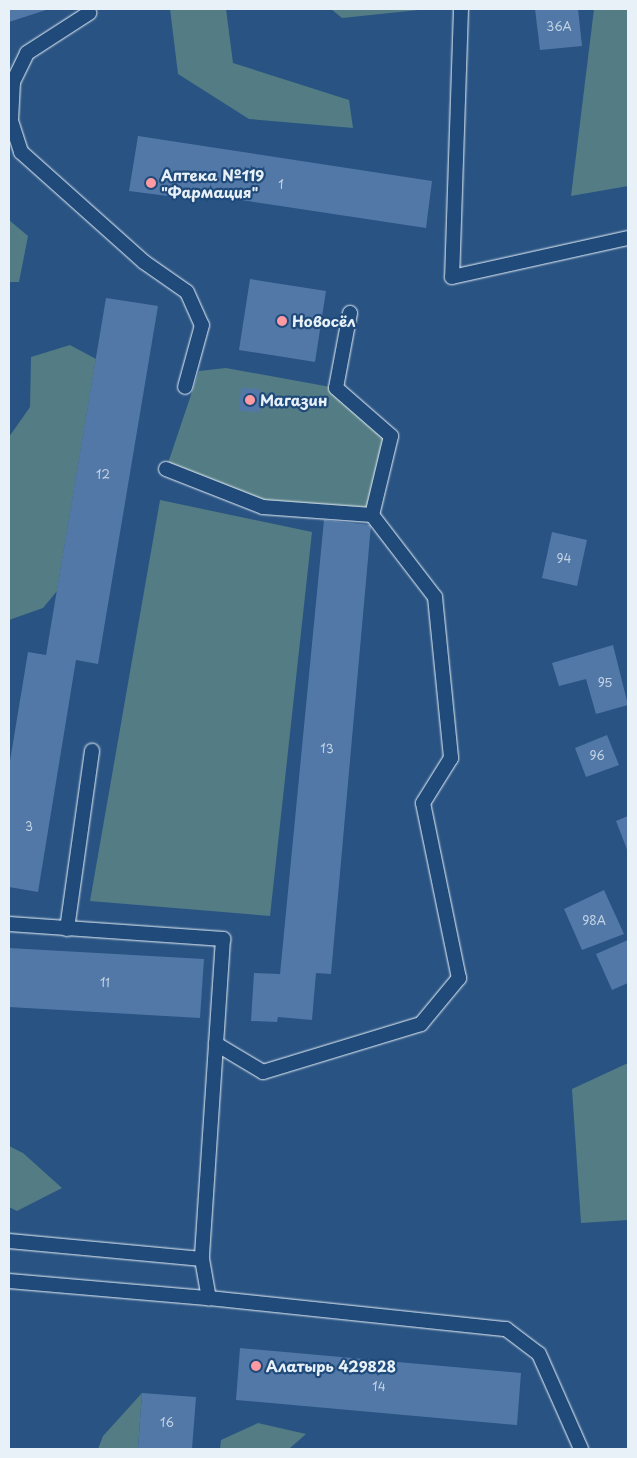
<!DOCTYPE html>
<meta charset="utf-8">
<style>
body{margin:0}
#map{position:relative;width:637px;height:1458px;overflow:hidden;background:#295383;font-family:"Playpen Sans",sans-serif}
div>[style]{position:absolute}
.green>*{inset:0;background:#537c84}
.building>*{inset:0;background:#5278a7}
.roads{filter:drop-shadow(0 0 1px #e8f1f8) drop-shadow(0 0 1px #e8f1f8)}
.lane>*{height:14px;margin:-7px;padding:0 7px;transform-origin:7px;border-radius:7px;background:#1f4a7a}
.dots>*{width:14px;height:14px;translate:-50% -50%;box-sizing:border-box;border:2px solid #1f4a7a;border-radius:50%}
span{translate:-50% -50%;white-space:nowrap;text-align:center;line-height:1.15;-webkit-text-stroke:4.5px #1f4a7a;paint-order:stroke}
.number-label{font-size:12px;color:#c2d3e4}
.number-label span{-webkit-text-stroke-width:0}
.poi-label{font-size:15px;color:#e8f1f8;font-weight:700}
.left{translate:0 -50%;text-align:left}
.frame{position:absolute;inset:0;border:10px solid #e8f1f8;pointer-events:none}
</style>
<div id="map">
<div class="green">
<div style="clip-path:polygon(170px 9px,226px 9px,233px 63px,349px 100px,353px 128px,249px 119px,178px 74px)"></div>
<div style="clip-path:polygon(331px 9px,428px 9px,342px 18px)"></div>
<div style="clip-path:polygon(594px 9px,628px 9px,628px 186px,571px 196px)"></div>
<div style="clip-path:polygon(9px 220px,28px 236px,19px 282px,9px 282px)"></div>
<div style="clip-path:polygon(70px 345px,96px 359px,57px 591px,43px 608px,9px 620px,9px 437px,30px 407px,31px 357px)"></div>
<div style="clip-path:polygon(226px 368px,336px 388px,391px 436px,372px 515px,263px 507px,166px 469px,199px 371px)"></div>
<div style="clip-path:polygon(160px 500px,312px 532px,270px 916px,90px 901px)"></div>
<div style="clip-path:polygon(628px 1063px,628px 1220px,581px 1223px,572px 1089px)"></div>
<div style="clip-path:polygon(9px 1146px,23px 1153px,62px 1188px,17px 1211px,9px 1207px)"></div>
<div style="clip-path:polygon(142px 1393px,138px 1449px,98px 1449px,103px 1436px)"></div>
<div style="clip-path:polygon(258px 1423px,306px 1434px,289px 1449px,220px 1449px,221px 1440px)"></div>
</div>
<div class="building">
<div style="clip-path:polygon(9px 9px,49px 9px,9px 22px)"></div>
<div style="clip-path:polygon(535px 9px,578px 9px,582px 46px,540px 50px)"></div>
<div style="clip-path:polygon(138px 136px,432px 181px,426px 228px,168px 189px,168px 196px,129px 191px)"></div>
<div style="clip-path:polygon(250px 279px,326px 291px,315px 362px,239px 350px)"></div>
<div style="clip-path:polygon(106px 298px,158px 306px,98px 664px,76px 660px,38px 892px,9px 887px,9px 767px,28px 652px,46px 655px)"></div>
<div style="clip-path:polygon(241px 388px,260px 389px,259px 412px,239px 411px)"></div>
<div style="clip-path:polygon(324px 520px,371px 525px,331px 974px,316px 973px,312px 1020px,278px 1017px,277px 1022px,251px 1021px,254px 973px,280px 974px)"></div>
<div style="clip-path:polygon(552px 532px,587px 540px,577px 586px,542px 578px)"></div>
<div style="clip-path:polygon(613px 645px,628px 705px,596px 714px,586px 679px,559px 686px,552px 663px)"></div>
<div style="clip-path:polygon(607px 735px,619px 765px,586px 777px,575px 748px)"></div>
<div style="clip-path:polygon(628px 816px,628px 852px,616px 821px)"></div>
<div style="clip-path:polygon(604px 890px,624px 934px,582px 950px,564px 909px)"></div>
<div style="clip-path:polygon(628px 940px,628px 983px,612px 990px,596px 954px)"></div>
<div style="clip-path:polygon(9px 948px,204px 959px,200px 1018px,9px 1007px)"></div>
<div style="clip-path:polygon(240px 1348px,521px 1373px,517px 1425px,236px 1400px)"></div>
<div style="clip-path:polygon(142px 1393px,196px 1397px,192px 1449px,138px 1449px)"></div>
</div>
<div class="roads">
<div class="lane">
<div style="left:461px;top:9px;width:268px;rotate:91.9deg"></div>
<div style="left:452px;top:277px;width:180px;rotate:-12.5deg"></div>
<div style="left:9px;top:82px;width:4px"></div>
<div style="left:13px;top:82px;width:39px;rotate:93deg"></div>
<div style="left:11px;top:121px;width:33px;rotate:72deg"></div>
<div style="left:21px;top:152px;width:165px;rotate:41.8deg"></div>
<div style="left:144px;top:262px;width:52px;rotate:34.9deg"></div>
<div style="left:187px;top:292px;width:36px;rotate:66deg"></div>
<div style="left:202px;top:325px;width:64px;rotate:105.3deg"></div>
<div style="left:13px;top:82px;width:32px;rotate:-64deg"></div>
<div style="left:27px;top:53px;width:74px;rotate:-32.8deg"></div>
<div style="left:350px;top:313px;width:76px;rotate:100.6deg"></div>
<div style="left:336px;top:388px;width:73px;rotate:41.1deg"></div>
<div style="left:391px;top:436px;width:81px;rotate:103.5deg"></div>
<div style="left:166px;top:469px;width:104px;rotate:21.4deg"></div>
<div style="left:263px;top:507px;width:109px;rotate:4.2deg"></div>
<div style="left:372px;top:515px;width:103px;rotate:52.5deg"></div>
<div style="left:435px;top:597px;width:162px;rotate:84.3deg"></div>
<div style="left:451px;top:758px;width:53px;rotate:121.9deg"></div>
<div style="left:423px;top:803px;width:179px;rotate:78.4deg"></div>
<div style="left:459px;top:978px;width:60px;rotate:129.6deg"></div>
<div style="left:421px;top:1024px;width:165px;rotate:163.1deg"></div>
<div style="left:263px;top:1072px;width:55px;rotate:-149.2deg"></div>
<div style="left:9px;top:924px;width:215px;rotate:4deg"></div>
<div style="left:223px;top:939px;width:321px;rotate:93.8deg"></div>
<div style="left:202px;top:1259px;width:40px;rotate:80deg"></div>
<div style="left:209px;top:1298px;width:299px;rotate:6deg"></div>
<div style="left:506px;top:1329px;width:41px;rotate:37.1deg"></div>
<div style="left:539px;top:1354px;width:104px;rotate:66.1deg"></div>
<div style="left:67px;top:929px;width:180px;rotate:-82deg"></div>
<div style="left:9px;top:1241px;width:194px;rotate:5.3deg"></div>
<div style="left:9px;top:1281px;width:201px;rotate:4.9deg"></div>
</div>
</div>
<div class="dots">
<div style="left:151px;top:183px;background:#ff9aa2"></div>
<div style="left:282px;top:321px;background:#ff9aa2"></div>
<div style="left:250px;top:400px;background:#ff9aa2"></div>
<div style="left:256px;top:1366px;background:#ff9aa2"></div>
</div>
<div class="number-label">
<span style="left:559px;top:27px">36А</span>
<span style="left:281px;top:185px">1</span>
<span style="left:103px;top:475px">12</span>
<span style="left:564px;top:559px">94</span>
<span style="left:605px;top:683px">95</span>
<span style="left:327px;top:749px">13</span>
<span style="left:597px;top:756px">96</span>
<span style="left:29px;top:827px">3</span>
<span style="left:594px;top:921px">98А</span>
<span style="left:105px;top:983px">11</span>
<span style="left:379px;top:1387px">14</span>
<span style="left:167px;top:1423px">16</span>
</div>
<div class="poi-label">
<span class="left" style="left:161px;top:183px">Аптека №119<br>"Фармация"</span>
<span class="left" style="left:292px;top:321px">Новосёл</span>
<span class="left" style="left:260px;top:400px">Магазин</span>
<span class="left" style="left:266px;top:1366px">Алатырь 429828</span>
</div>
<div class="frame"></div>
</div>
